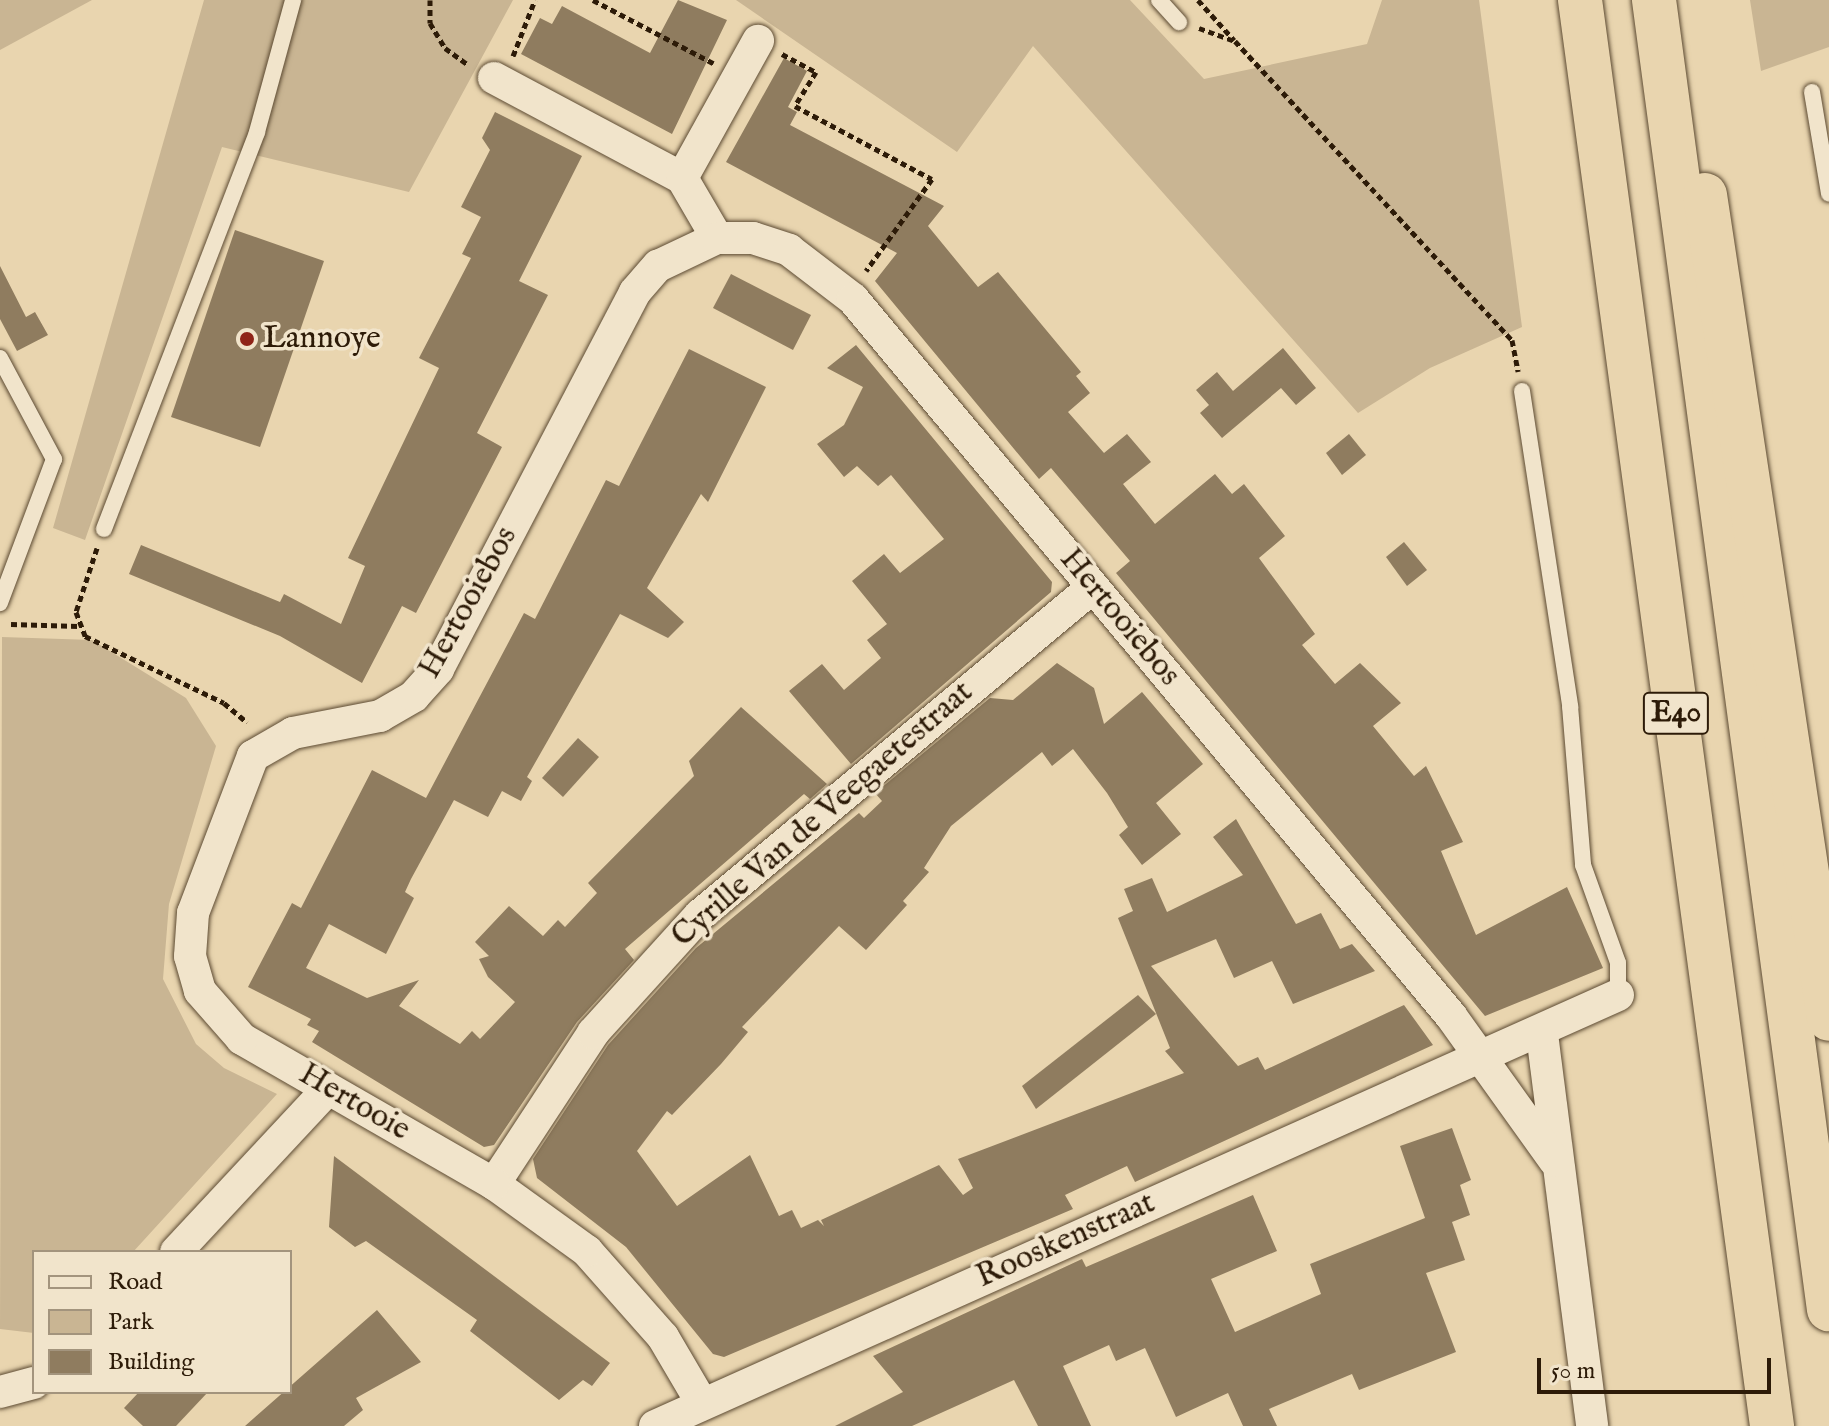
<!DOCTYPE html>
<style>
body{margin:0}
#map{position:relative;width:1829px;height:1426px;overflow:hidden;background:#e9d5af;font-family:"IM FELL English",serif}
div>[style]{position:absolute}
.green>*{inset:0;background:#c9b593}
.building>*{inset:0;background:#8f7c5f}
.path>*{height:5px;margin-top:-2.5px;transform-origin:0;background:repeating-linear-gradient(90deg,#2d1b08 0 6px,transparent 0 10px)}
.roads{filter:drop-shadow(0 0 2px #5c4a32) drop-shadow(0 0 2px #5c4a32)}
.lane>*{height:16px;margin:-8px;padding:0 8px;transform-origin:8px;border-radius:8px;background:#f1e4cb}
.street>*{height:32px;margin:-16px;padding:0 16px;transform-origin:16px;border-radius:16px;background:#f1e4cb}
.highway>*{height:44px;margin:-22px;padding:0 22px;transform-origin:22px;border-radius:22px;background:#e9d5af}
.dots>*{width:22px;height:22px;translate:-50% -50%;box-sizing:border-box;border:4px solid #f1e4cb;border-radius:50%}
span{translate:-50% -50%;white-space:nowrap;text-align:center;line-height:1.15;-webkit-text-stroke:7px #f1e4cb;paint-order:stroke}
.shield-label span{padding:2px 6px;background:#f1e4cb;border:2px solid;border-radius:6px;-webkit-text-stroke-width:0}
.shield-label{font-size:30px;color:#2d1b08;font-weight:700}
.poi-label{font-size:32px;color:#2d1b08}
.left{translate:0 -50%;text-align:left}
.street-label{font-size:32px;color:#2d1b08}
.legend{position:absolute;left:32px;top:1250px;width:260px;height:144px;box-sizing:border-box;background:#f1e4cb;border:2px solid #a3947d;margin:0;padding:10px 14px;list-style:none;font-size:24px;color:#2d1b08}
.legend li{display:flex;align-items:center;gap:16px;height:40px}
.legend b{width:40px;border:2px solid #a3947d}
.scale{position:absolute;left:1537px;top:1358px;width:234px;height:36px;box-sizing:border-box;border:4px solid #2d1b08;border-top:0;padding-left:10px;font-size:24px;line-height:28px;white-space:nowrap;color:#2d1b08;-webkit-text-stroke:6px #f1e4cb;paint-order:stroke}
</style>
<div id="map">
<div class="green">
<div style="clip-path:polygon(0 0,92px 0,0 50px)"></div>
<div style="clip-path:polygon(204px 0,513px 0,409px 192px,222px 147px,85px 540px,53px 528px)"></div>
<div style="clip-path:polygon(736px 0,1130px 0,1204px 79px,1367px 44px,1382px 0,1479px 0,1522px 327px,1430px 368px,1358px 413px,1033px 46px,957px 152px)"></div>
<div style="clip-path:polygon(1750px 0,1829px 0,1829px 47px,1761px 71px)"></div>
<div style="clip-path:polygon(2px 637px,92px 640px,186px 698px,216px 746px,169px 904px,163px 979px,196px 1044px,224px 1068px,277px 1094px,133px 1252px,34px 1252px,34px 1333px,0 1329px)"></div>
</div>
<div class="building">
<div style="clip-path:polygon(678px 0,727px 20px,672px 134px,521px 54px,540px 18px,552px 24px,562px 6px,650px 53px)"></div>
<div style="clip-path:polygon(784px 58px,807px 71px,788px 107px,797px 112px,790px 125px,944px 206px,928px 226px,978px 287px,998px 272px,1081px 372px,1076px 376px,1090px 393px,1068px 412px,1104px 453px,1127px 434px,1151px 462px,1123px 484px,1155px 524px,1215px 474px,1232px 494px,1244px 484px,1285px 536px,1259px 558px,1315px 634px,1302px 645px,1335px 684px,1360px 663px,1401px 703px,1373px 726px,1414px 776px,1426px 766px,1463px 842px,1441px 851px,1476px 935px,1567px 887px,1603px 968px,1485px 1016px,1116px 573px,1130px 561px,1051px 468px,1039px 479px,875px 281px,897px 253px,726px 162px)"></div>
<div style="clip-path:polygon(495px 112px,582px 156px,519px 281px,548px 295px,477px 433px,502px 447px,416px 613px,402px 606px,362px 683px,280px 636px,129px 574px,141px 545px,280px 602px,284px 594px,341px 624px,365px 566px,348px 558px,439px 368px,419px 358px,471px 258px,462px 254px,481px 217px,461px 207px,490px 150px,482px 138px)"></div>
<div style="clip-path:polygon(235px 230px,324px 261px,260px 447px,171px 417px)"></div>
<div style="clip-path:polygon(0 266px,26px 317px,35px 312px,48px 335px,17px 351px,0 319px)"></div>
<div style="clip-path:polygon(731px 274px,811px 315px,793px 350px,713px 308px)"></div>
<div style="clip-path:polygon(856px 345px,1052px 582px,1051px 592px,851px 764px,789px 691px,822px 664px,844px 690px,881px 658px,867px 640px,887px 624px,852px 581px,884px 554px,900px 573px,944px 539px,891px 475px,878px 486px,857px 466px,844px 477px,817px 444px,844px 425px,863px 387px,827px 368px)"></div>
<div style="clip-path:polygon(1283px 348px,1316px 388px,1296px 405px,1281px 388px,1222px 438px,1200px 413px,1209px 405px,1196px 390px,1217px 372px,1233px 391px)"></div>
<div style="clip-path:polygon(689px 349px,766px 387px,708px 502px,701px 494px,647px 588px,684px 622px,668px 638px,620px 614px,527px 777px,532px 781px,521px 801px,502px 791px,488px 817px,454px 800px,411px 879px,405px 892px,414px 898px,386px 954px,329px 924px,306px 968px,367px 998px,419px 980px,399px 1006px,460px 1044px,472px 1031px,480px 1039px,515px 1002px,488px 977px,479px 959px,489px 956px,475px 942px,509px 906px,543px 936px,558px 920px,565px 927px,597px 893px,588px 883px,694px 776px,689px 761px,741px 707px,827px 784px,810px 799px,804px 794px,625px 949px,634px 960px,577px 1022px,494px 1145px,484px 1147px,312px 1042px,319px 1031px,307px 1025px,311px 1019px,248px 987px,292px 903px,301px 908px,372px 770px,426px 798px,524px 613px,535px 619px,606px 480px,619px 486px)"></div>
<div style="clip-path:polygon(1349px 434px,1366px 455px,1342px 475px,1326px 453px)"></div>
<div style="clip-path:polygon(1404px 542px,1427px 570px,1407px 586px,1386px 557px)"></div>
<div style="clip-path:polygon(1057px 663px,1094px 688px,1104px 724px,1142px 692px,1203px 764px,1156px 803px,1181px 834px,1142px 865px,1119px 835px,1128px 827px,1107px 793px,1073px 749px,1052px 766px,1042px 752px,951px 826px,924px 868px,929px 872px,903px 901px,907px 905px,866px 950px,839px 926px,742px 1027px,748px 1032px,721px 1064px,672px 1115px,667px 1111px,637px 1151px,677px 1206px,750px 1155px,779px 1216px,792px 1210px,801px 1228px,818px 1220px,824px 1226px,821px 1220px,939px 1165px,963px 1195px,973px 1188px,958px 1159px,1184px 1073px,1165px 1051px,1170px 1048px,1118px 918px,1133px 911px,1124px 889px,1152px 878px,1167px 912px,1243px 875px,1213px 837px,1236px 819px,1296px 924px,1321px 913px,1340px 949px,1352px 944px,1375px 971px,1293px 1004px,1272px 961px,1234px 978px,1216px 939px,1151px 966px,1238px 1066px,1258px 1057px,1265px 1070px,1404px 1005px,1433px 1045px,1135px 1182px,1127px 1166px,1065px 1195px,1073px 1209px,724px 1357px,713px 1354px,626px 1247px,537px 1178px,533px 1159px,608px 1045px,696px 948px,859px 813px,864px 818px,882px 801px,875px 793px,990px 698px,1013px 700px)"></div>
<div style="clip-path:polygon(578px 738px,599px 757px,563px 797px,542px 778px)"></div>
<div style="clip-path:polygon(1138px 995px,1156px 1014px,1036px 1109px,1022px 1086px)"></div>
<div style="clip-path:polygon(1452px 1128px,1471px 1180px,1460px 1185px,1470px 1215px,1452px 1222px,1465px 1260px,1426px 1273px,1456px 1352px,1359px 1390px,1352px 1374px,1269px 1409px,1277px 1426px,1243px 1426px,1228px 1393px,1176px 1417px,1145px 1348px,1116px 1361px,1109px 1345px,1063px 1366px,1091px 1426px,1038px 1426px,1014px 1380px,912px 1426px,835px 1426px,903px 1392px,873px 1356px,1082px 1259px,1086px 1267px,1253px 1195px,1277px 1251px,1211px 1279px,1235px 1332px,1321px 1294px,1310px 1264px,1425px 1218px,1400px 1146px)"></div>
<div style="clip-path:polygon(334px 1156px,610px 1363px,592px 1386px,583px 1380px,559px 1400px,470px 1331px,477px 1320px,366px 1241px,355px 1247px,329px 1227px)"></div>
<div style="clip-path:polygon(377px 1310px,421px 1362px,356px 1398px,363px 1410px,344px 1426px,245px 1426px)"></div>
<div style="clip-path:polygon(139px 1392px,208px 1392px,176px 1426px,143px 1426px,124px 1408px)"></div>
</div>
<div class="path">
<div style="left:430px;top:0;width:23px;rotate:90deg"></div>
<div style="left:430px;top:23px;width:29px;rotate:59deg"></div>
<div style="left:445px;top:48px;width:29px;rotate:36deg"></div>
<div style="left:593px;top:0;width:136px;rotate:27.7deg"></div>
<div style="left:1198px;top:0;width:54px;rotate:48deg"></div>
<div style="left:1199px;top:28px;width:38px;rotate:20deg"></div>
<div style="left:1235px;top:41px;width:408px;rotate:47.2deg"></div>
<div style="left:1512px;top:340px;width:32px;rotate:79deg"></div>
<div style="left:782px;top:54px;width:38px;rotate:28deg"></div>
<div style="left:816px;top:72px;width:40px;rotate:122deg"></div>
<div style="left:795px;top:106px;width:155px;rotate:28.1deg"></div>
<div style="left:932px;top:179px;width:113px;rotate:125.7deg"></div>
<div style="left:513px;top:56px;width:60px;rotate:-68.6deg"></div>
<div style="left:97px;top:548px;width:67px;rotate:108.2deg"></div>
<div style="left:76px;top:612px;width:26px;rotate:69deg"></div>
<div style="left:85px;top:636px;width:154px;rotate:25.7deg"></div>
<div style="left:224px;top:703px;width:30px;rotate:40deg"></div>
<div style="left:11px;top:624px;width:67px;rotate:1.7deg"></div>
</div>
<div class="roads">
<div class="lane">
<div style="left:1159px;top:0;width:30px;rotate:48deg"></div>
<div style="left:1812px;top:92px;width:103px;rotate:80.5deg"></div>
<div style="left:0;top:358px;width:115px;rotate:61.9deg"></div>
<div style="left:54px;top:459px;width:154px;rotate:110.6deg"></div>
<div style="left:1522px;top:391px;width:319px;rotate:81.3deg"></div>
<div style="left:1570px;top:706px;width:160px;rotate:85.3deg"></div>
<div style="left:1583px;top:865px;width:104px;rotate:70.3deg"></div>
<div style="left:1618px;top:963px;width:32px;rotate:90deg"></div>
<div style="left:104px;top:529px;width:425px;rotate:-68.9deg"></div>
<div style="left:257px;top:132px;width:137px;rotate:-74.7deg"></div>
</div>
<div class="street">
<div style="left:494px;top:78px;width:213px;rotate:28deg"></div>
<div style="left:682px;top:178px;width:69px;rotate:59.7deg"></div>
<div style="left:682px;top:178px;width:157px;rotate:-61deg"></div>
<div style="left:1542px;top:1034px;width:395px;rotate:82.7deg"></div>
<div style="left:494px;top:1184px;width:181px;rotate:-56.7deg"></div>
<div style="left:593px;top:1033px;width:159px;rotate:-47.8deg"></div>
<div style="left:700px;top:915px;width:512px;rotate:-39.85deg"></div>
<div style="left:176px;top:1252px;width:223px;rotate:-47deg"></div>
<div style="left:0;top:1392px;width:35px;rotate:-15deg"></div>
<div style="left:700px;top:1400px;width:73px;rotate:-120.4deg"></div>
<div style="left:663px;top:1337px;width:115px;rotate:-131.5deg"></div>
<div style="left:587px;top:1251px;width:115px;rotate:-144.2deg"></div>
<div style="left:494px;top:1184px;width:291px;rotate:-150.1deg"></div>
<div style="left:242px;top:1039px;width:64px;rotate:-131.2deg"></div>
<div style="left:200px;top:991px;width:36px;rotate:-106deg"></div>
<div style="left:190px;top:956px;width:43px;rotate:-86deg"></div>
<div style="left:193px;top:913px;width:168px;rotate:-69.1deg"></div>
<div style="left:253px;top:756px;width:46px;rotate:-29.9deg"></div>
<div style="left:293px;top:733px;width:89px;rotate:-11.1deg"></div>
<div style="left:380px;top:716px;width:39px;rotate:-30deg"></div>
<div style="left:414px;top:696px;width:36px;rotate:-48deg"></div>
<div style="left:438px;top:669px;width:425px;rotate:-62.4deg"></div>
<div style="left:635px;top:292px;width:35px;rotate:-49deg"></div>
<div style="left:658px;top:266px;width:65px;rotate:-25.4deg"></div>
<div style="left:717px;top:238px;width:36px"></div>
<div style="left:753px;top:238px;width:38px;rotate:18deg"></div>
<div style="left:789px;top:250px;width:81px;rotate:37.4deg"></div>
<div style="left:853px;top:299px;width:934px;rotate:50.17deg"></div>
<div style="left:1451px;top:1016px;width:178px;rotate:54.4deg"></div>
<div style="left:655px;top:1426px;width:1055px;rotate:-24.11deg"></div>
</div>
<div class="highway">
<div style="left:1580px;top:0;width:1439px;rotate:82.33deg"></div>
<div style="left:1654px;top:0;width:1321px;rotate:82.39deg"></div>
<div style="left:1705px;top:195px;width:833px;rotate:81.44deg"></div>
</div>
</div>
<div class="dots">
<div style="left:247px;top:339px;background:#8f2418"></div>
</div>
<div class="shield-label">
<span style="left:1676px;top:713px">E40</span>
</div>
<div class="poi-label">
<span class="left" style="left:263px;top:339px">Lannoye</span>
</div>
<div class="street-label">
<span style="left:469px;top:603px;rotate:-61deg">Hertooiebos</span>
<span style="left:1119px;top:618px;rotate:50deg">Hertooiebos</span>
<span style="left:823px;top:815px;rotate:-41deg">Cyrille Van de Veegaetestraat</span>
<span style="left:354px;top:1103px;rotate:30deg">Hertooie</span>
<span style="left:1066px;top:1241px;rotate:-24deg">Rooskenstraat</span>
</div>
<ul class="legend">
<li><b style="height:10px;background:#f1e4cb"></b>Road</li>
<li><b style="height:22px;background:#c9b593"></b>Park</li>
<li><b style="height:22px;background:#8f7c5f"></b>Building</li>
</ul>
<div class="scale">50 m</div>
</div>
